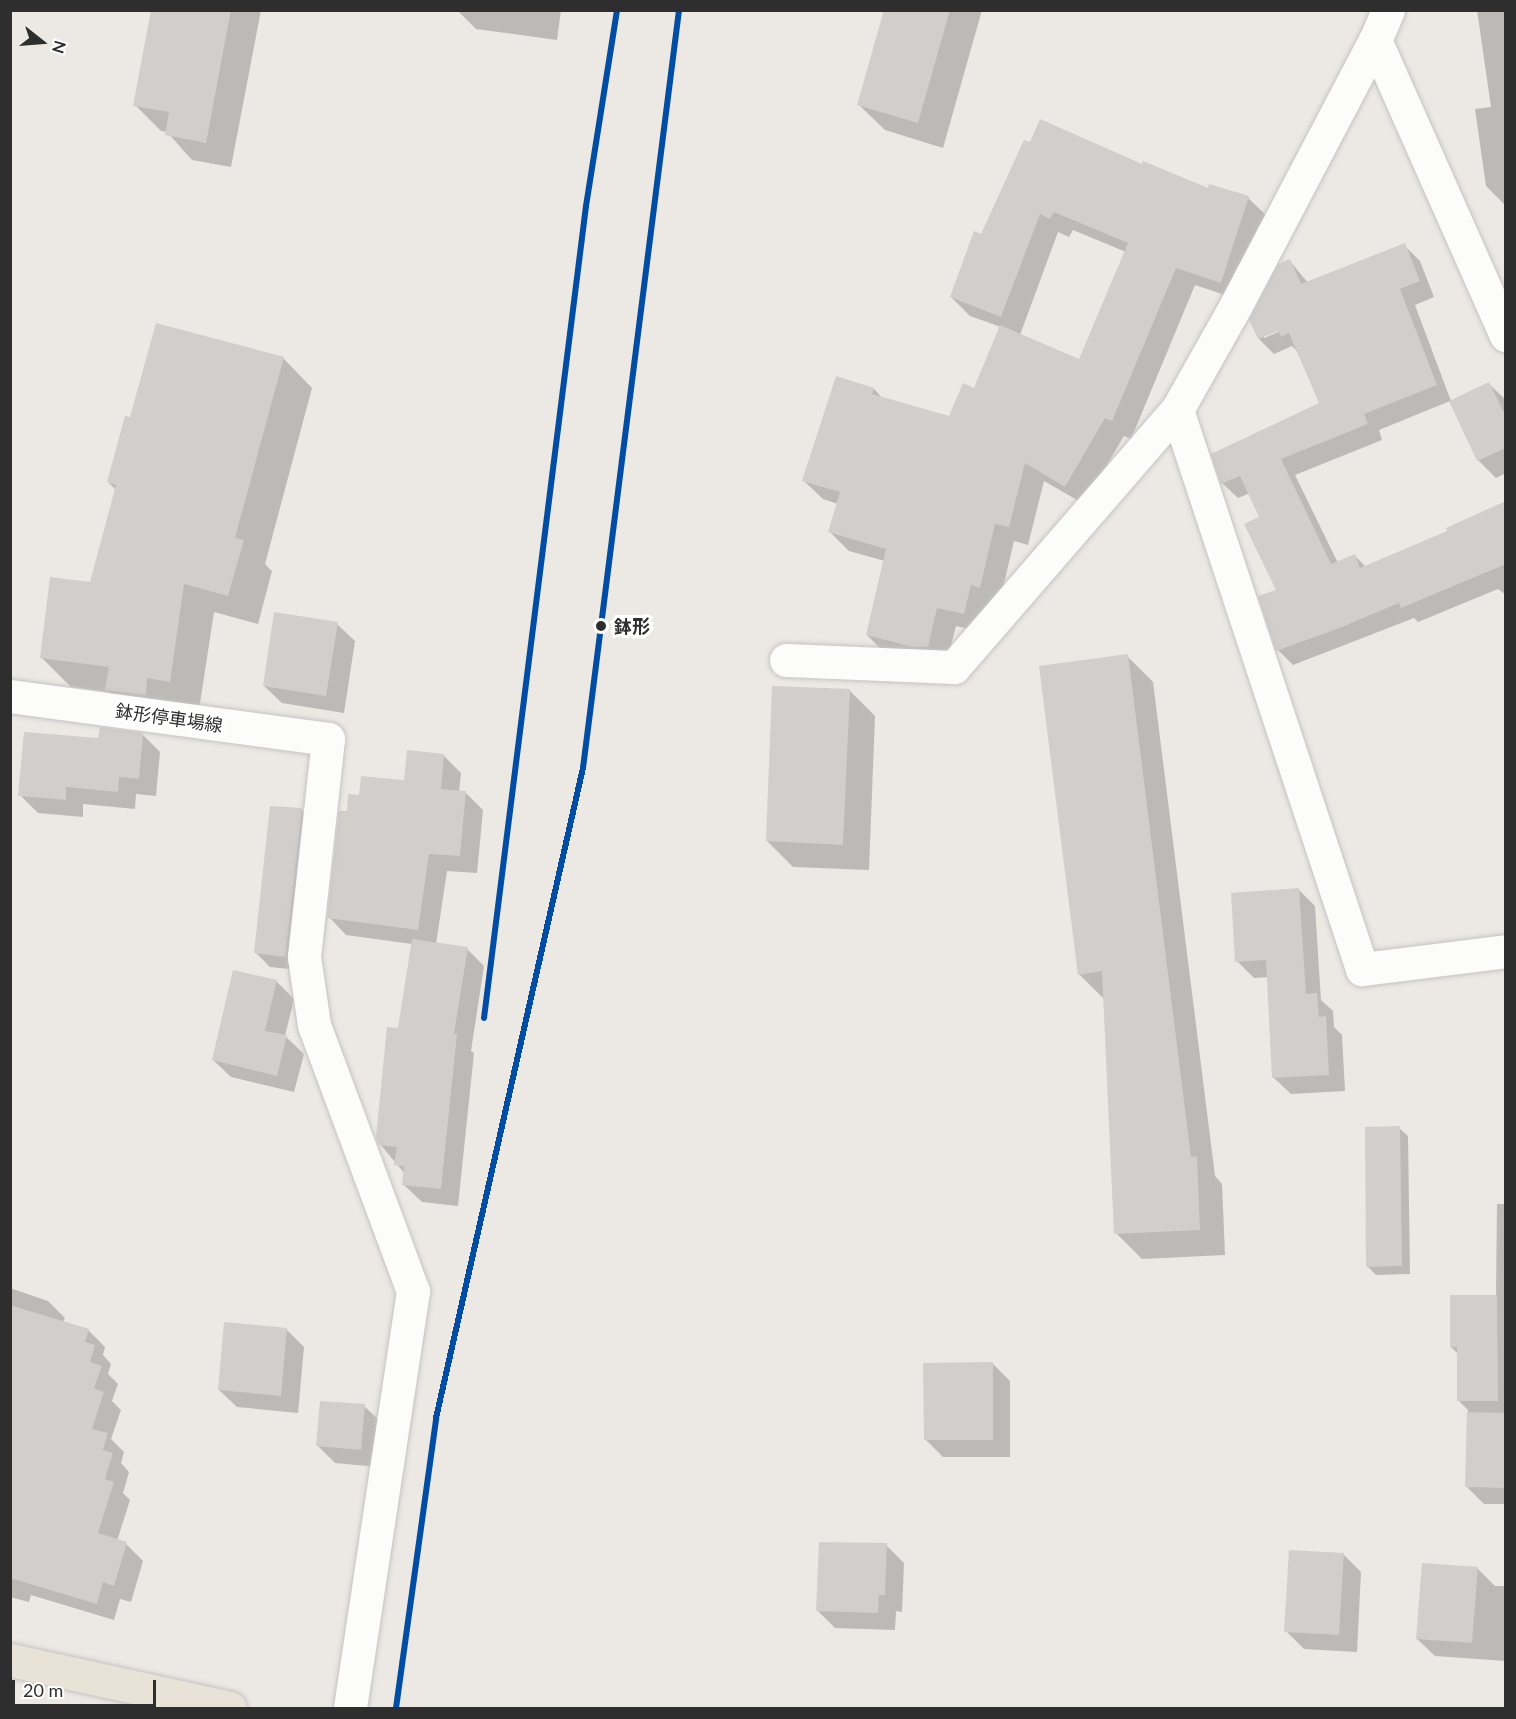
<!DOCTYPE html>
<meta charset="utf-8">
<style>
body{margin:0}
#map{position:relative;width:1516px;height:1719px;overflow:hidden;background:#ece8e4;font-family:Lato,"Noto Sans JP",sans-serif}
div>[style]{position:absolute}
.shadow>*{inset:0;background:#0003}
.building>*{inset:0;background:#d1cecb}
.roads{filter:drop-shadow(0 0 2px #c5c4c5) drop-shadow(0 0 2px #c5c4c5)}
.minor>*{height:33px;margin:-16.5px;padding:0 16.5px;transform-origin:16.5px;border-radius:16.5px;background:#fcfcfb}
.secondary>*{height:33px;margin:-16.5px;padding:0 16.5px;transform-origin:16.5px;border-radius:16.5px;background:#fcfcfb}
.trunk>*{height:33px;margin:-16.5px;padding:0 16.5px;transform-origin:16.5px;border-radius:16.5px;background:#e9e2d6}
.rail-1>*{height:6px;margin:-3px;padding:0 3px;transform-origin:3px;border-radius:3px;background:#004da3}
.dots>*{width:16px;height:16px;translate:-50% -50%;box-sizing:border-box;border:3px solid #fff;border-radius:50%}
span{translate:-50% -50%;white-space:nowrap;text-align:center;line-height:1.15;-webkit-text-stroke:6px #fff;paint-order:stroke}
.stop-label{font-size:18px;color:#2e2e2e;font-weight:700}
.left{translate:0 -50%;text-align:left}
.street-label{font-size:18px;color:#2e2e2e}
.frame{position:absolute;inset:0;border:12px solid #2e2e2e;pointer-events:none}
.north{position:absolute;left:12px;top:12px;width:60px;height:60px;-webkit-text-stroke:4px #fff;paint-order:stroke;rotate:107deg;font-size:16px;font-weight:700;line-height:24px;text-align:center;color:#2e2e2e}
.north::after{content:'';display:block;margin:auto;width:21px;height:27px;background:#2e2e2e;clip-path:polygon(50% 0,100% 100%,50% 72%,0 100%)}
.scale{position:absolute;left:12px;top:1680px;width:144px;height:27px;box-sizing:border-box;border:3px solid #2e2e2e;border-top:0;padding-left:8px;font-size:18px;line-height:21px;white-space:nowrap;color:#2e2e2e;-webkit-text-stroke:4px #fff;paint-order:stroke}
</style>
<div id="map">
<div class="shadow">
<div style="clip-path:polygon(153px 10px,261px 10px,231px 167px,192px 160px,167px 132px,161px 131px,135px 105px)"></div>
<div style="clip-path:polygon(457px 10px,561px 10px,557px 40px,476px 29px)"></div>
<div style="clip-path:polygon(886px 10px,982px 10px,943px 148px,885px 130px,859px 105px)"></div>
<div style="clip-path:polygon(1477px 10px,1506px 10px,1506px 206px,1486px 186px,1475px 109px,1491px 107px)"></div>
<div style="clip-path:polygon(evenodd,1143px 166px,1209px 190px,1248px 198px,1267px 216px,1240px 300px,1195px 285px,1131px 439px,1124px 436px,1084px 504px,1044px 481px,1028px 545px,1014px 541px,999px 605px,982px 632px,956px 626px,946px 665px,886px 654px,867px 635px,885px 561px,849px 551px,830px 532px,838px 504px,823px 499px,804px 481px,874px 389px,883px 399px,950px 417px,974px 390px,1001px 327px,970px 316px,951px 297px,982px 236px,1143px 166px,1073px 230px,1126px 252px,1080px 361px,1020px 335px,1058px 232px,1069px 237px,1073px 230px)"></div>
<div style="clip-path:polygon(evenodd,1404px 245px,1420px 261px,1434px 297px,1415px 305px,1451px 401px,1489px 384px,1506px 400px,1506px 473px,1496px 478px,1478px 460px,1450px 401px,1379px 430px,1382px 440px,1295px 475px,1338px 563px,1355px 556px,1366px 567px,1506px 513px,1506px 595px,1498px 589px,1418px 622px,1414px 618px,1293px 665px,1278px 650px,1278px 591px,1261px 517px,1250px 493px,1238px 498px,1222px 483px,1321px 403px,1298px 352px,1292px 346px,1274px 354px,1259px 339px,1290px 261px,1308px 283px,1404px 245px,1284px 326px,1285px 329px,1264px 338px,1264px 335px,1284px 326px)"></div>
<div style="clip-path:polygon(283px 358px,312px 388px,265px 564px,272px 571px,258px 624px,214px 612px,199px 710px,136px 719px,109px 692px,71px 687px,41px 657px,91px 583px,116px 490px,108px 482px,131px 419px)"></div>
<div style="clip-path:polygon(337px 624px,355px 641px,344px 713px,282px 703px,264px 686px)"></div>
<div style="clip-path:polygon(1127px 656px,1153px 682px,1215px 1176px,1222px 1184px,1225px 1255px,1142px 1259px,1116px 1233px,1105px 1000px,1079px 974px)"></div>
<div style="clip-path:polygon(849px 690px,875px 716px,869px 870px,793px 867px,767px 841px)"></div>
<div style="clip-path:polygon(142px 734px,160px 752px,156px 796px,136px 794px,135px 809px,83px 804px,83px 817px,38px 813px,20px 795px,100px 739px)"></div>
<div style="clip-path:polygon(443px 755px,461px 773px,459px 792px,465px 792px,483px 810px,477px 873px,447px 871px,436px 944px,467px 949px,484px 966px,471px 1051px,474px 1053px,458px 1206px,422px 1202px,404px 1185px,405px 1174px,380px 1144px,412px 944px,346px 935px,329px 917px,348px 813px,360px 796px,406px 781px)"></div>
<div style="clip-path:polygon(301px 810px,315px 824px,299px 970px,270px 967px,256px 953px)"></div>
<div style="clip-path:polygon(1298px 889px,1315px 906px,1321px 1000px,1333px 1011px,1334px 1027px,1342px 1035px,1345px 1091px,1291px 1094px,1274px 1078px,1269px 977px,1254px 978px,1237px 961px)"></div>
<div style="clip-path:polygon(276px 981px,294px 999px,285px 1036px,304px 1054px,294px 1092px,231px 1077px,213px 1060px)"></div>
<div style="clip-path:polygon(1399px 1128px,1408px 1136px,1410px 1274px,1376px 1275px,1367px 1266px)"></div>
<div style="clip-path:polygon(1497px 1204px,1506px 1204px,1506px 1504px,1484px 1504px,1466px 1486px,1468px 1410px,1458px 1400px,1458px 1354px,1451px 1347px,1496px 1296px)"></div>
<div style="clip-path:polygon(10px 1288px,48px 1301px,65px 1318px,63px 1322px,88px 1330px,105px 1347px,103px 1355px,111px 1364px,108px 1374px,118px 1384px,112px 1401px,121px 1410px,111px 1439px,124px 1452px,121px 1463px,129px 1472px,123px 1493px,130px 1500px,117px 1541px,126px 1544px,143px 1561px,131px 1602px,120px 1599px,114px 1620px,31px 1595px,29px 1602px,10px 1597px)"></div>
<div style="clip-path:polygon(286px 1329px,304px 1347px,298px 1413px,237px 1407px,219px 1390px)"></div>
<div style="clip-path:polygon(993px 1364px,1010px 1381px,1010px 1457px,943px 1457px,925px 1439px)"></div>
<div style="clip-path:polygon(364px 1406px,382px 1423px,378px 1467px,335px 1463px,318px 1446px)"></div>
<div style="clip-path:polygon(886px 1545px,904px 1563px,902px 1612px,896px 1611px,895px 1630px,835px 1628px,818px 1611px)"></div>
<div style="clip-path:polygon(1343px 1554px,1361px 1572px,1357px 1652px,1304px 1649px,1286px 1631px)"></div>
<div style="clip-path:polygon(1477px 1568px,1495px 1586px,1506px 1586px,1506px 1661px,1435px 1656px,1417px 1639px)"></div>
</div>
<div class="building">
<div style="clip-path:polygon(151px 10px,231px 10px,206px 143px,165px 135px,169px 112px,133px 106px)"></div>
<div style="clip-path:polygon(884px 10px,950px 10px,918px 123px,857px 105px)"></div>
<div style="clip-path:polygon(1040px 119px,1142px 164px,1143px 161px,1208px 188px,1209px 184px,1249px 196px,1221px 283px,1176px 268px,1112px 421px,1105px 418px,1065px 487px,1025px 463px,1009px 527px,995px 524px,980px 588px,971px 585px,964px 614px,937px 608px,928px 647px,913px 647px,866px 635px,886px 549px,828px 532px,840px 492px,802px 481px,836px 376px,874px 388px,872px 394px,949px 416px,963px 383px,974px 388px,1000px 325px,1079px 359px,1128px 243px,1054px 212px,1050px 219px,1040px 214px,1001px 317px,950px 297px,974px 231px,981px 234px,1024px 140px,1030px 142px)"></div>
<div style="clip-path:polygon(1405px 243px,1420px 281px,1400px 289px,1437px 385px,1364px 414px,1368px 424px,1281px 459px,1331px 564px,1355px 554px,1360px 568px,1447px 531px,1446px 528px,1506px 501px,1506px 564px,1401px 608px,1399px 603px,1337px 629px,1276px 651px,1258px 596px,1276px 590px,1244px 524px,1259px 517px,1240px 476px,1221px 484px,1211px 454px,1319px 403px,1289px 333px,1281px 337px,1278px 331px,1258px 339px,1249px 320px,1278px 264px,1290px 259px,1301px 284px)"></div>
<div style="clip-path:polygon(156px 323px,284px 357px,235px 538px,244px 540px,228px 596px,184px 584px,170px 682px,147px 678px,146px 695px,105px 690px,109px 667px,40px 658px,50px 577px,90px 582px,116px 485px,107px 482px,125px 416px,130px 417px)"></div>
<div style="clip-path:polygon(1489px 382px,1506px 417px,1506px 448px,1477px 461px,1449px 401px)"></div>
<div style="clip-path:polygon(274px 612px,338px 622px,326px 696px,263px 686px)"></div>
<div style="clip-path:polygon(1128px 654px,1191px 1157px,1197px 1156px,1200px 1230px,1114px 1234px,1102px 971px,1078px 975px,1039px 666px)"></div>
<div style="clip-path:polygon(772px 686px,850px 689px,843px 845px,766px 841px)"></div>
<div style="clip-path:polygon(100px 727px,143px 733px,139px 779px,119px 777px,118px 792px,66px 787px,66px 800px,18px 796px,24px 732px,98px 738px)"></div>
<div style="clip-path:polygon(407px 750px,444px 754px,441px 789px,466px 791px,460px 856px,429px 854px,418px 930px,327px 918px,339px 811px,347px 811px,348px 794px,359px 795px,361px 776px,404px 780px)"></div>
<div style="clip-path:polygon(270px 806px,302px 808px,285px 957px,254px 953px)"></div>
<div style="clip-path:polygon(1299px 888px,1306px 994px,1317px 993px,1319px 1017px,1326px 1016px,1329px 1075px,1272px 1078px,1266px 960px,1235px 962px,1231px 893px)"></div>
<div style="clip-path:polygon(412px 939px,468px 947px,454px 1034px,457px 1034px,441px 1189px,402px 1185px,404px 1166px,394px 1165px,397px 1147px,379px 1145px,376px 1137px,387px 1027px,398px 1028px)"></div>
<div style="clip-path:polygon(233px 970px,277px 980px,265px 1031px,287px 1035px,277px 1076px,212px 1060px)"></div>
<div style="clip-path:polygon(1400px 1126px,1402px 1266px,1366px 1267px,1365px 1127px)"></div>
<div style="clip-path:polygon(1450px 1295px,1497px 1295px,1498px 1401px,1457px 1401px,1457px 1347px,1450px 1347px)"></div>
<div style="clip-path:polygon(10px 1305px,89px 1329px,85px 1342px,95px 1345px,90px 1362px,102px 1366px,94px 1388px,104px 1392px,92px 1429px,108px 1433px,103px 1450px,113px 1453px,105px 1479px,114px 1482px,98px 1533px,127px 1542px,114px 1586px,103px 1582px,97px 1604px,10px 1578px)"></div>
<div style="clip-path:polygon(224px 1322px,287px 1328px,281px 1396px,218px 1390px)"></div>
<div style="clip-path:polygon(993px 1362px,993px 1440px,924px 1440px,923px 1363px)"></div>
<div style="clip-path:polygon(320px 1401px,365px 1404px,361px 1450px,316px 1446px)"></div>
<div style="clip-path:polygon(1467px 1412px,1506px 1413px,1506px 1488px,1465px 1487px)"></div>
<div style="clip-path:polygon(819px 1542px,887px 1543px,885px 1595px,879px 1595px,878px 1613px,816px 1611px)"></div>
<div style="clip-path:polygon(1289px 1550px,1344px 1553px,1339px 1635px,1284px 1632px)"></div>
<div style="clip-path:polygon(1422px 1563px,1478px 1567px,1472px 1643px,1416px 1639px)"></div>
</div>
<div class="roads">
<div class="minor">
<div style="left:1388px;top:10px;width:33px;rotate:113deg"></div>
<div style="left:1375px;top:40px;width:323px;rotate:66.1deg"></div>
<div style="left:1375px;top:40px;width:310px;rotate:117.7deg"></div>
<div style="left:1231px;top:314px;width:110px;rotate:119.4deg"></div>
<div style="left:1177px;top:410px;width:589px;rotate:71.69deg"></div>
<div style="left:1362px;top:969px;width:145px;rotate:-7.1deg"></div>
<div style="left:786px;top:660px;width:168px;rotate:2.4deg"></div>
<div style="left:954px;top:667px;width:340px;rotate:-49.1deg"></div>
<div style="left:328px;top:739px;width:219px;rotate:96.3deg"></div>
<div style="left:304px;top:957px;width:69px;rotate:81.6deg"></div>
<div style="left:314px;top:1025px;width:284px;rotate:69.6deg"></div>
<div style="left:413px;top:1291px;width:422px;rotate:98.6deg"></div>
</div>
<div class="secondary">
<div style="left:10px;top:696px;width:321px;rotate:7.7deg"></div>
</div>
<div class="trunk">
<div style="left:10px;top:1660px;width:225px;rotate:12.3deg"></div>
</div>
</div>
<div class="rail-1">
<div style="left:484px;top:1018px;width:818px;rotate:-82.84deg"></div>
<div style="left:586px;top:206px;width:198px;rotate:-81deg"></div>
<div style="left:396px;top:1708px;width:293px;rotate:-82.1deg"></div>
<div style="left:436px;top:1418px;width:666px;rotate:-77.26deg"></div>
<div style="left:583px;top:768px;width:764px;rotate:-82.78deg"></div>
</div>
<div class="dots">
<div style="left:601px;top:626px;background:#2e2e2e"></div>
</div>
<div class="stop-label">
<span class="left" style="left:614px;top:626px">鉢形</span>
</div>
<div class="street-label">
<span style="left:169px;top:718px;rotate:8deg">鉢形停車場線</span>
</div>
<div class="frame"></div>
<div class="north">N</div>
<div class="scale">20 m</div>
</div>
